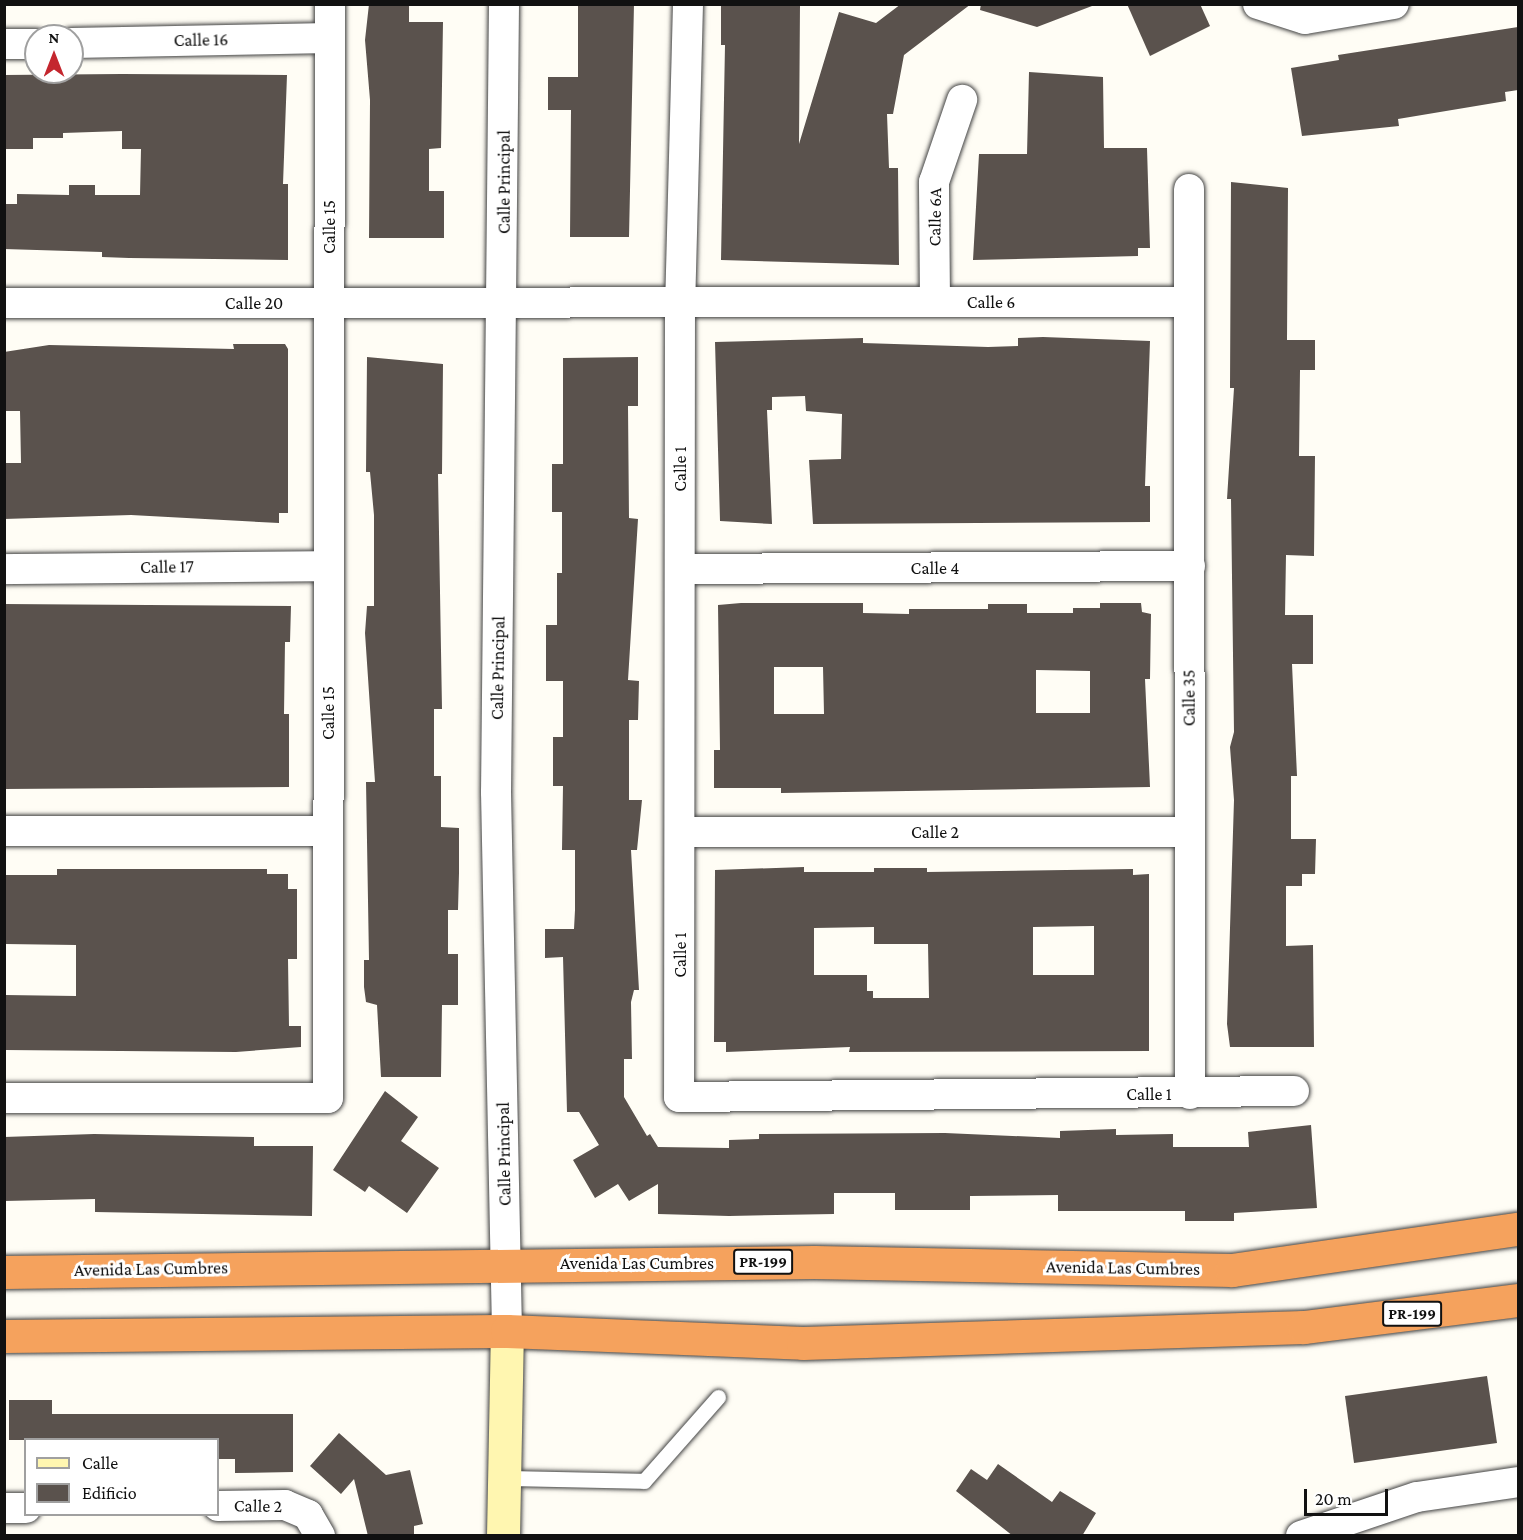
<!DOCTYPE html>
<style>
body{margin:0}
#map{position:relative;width:1523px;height:1540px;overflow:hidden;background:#fffdf5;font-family:"Crimson Pro",serif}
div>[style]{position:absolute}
.building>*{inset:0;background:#5a524d}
.roads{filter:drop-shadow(0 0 2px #444) drop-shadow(0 0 2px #444)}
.lane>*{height:15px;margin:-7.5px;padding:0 7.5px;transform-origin:7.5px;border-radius:7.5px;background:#fff}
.street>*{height:30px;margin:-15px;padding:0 15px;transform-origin:15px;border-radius:15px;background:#fff}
.secondary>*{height:33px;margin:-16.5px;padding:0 16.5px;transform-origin:16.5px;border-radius:16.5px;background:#fff6b0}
.highway>*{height:33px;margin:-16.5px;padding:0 16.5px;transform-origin:16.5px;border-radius:16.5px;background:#f5a25d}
span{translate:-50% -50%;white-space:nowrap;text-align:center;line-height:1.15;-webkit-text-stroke:6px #fff;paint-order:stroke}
.shield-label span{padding:2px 4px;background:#fff;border:2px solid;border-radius:4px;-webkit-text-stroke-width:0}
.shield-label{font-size:16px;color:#111;font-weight:700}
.street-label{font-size:18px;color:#111}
.frame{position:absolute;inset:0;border:6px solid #111;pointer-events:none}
.legend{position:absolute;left:24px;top:1438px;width:195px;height:78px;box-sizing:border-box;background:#fff;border:2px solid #a0a0a0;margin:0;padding:8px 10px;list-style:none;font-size:18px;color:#111}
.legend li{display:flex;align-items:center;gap:12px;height:30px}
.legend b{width:30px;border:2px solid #a0a0a0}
.north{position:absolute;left:24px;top:24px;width:60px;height:60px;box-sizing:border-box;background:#fff;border:2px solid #a0a0a0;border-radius:50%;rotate:0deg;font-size:16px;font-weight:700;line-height:24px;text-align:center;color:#111}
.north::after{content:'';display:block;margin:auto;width:21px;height:27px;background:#c4262e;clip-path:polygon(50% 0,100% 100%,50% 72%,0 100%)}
.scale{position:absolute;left:1304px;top:1489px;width:84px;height:27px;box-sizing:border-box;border:3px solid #111;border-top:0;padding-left:8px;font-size:18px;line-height:21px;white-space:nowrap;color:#111;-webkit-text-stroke:4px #fff;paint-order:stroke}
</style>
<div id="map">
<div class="building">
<div style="clip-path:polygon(369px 4px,409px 4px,409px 22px,443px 22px,441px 148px,429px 149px,429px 191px,444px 191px,444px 238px,369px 238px,370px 100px,365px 40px)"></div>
<div style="clip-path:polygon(578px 4px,634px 4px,629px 237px,570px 237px,571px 110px,548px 110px,548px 77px,578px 77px)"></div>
<div style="clip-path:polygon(721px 4px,800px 4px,799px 144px,839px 12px,876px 23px,901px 4px,971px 4px,904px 55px,893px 114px,887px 114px,889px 168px,898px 168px,899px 265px,721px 260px,725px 45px,721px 45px)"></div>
<div style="clip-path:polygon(981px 4px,1091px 4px,1092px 6px,1037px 27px,980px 10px)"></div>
<div style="clip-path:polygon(1127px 4px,1200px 4px,1210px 26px,1150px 56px)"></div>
<div style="clip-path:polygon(1518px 27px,1518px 90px,1505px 92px,1506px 101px,1398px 119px,1399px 126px,1302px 136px,1291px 68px,1339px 60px,1338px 55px)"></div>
<div style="clip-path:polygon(1029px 72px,1103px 77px,1104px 148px,1147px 148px,1150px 248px,1138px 248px,1138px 256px,973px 260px,979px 154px,1027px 154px)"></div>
<div style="clip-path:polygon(122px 74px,287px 75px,283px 184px,288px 184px,288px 260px,129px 258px,102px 257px,102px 252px,4px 249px,4px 204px,17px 204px,17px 194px,69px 195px,69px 185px,95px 185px,95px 195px,140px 195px,141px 149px,122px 149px,122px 131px,63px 133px,63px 138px,33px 138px,33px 149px,4px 149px,4px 75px)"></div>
<div style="clip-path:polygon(1231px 182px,1288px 188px,1287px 340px,1315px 340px,1315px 370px,1300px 370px,1299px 456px,1315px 456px,1314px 556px,1286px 555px,1285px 615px,1313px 615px,1313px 664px,1292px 664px,1297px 776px,1291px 776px,1291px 839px,1316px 839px,1315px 874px,1302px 874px,1302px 886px,1286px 886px,1286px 946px,1313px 945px,1314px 1047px,1230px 1047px,1227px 1024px,1234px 800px,1230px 747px,1234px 732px,1231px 499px,1227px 499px,1234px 388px,1230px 388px)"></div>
<div style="clip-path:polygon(1043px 337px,1150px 341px,1145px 486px,1150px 486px,1150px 522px,813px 524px,809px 460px,841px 459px,842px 414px,806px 411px,805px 396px,772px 397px,772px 410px,767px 410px,772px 524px,720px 521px,715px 342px,863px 338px,863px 343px,988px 347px,1018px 346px,1018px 338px)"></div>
<div style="clip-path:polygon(233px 344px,285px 344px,288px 349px,288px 513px,279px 513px,279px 523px,131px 515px,4px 519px,4px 463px,21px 463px,20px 411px,4px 411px,4px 352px,49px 345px,234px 349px)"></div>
<div style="clip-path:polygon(367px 357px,443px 364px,442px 474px,438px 474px,442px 709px,434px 709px,434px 776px,441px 776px,441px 827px,459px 828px,459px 873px,458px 910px,448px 910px,448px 954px,458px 954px,458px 1005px,442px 1005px,441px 1077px,381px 1077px,377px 1005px,366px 1002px,364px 987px,364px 960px,369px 960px,366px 782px,375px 782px,365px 633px,367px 606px,374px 606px,374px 515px,370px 472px,366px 472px)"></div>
<div style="clip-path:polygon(638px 357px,638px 406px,628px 406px,629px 518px,638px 519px,628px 680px,639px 681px,638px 720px,629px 720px,629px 800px,642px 800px,637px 850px,631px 850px,639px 990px,634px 990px,631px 1002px,632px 1059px,624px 1059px,624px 1097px,647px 1136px,650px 1134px,658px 1147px,729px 1148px,729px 1140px,759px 1139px,759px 1134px,945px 1133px,1060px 1138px,1060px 1131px,1116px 1129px,1116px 1135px,1173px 1134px,1173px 1147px,1249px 1147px,1248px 1132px,1311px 1125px,1317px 1208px,1234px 1213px,1234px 1221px,1185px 1221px,1185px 1211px,1058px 1211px,1058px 1195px,970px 1196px,970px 1210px,895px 1210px,895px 1193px,834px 1193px,834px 1214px,729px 1216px,658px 1214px,658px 1184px,629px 1201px,618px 1184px,595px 1198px,573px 1160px,599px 1145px,579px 1112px,567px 1112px,563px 957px,545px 958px,545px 929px,574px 929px,575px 910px,575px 850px,562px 850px,563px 786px,553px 786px,553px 737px,563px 737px,563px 681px,546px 681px,546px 625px,557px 625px,557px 573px,562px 573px,562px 512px,552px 512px,552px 464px,563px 464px,563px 358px)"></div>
<div style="clip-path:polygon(evenodd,741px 603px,863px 603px,863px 613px,909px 614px,909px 609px,988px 609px,988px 604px,1027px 604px,1027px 613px,1073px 613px,1073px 608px,1100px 608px,1100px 603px,1141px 603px,1142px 612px,1151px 614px,1150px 679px,1145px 679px,1150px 787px,781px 793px,781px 788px,714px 788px,714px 750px,720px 750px,718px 605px,741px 603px,774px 667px,823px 667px,824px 714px,774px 714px,774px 667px,741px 603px,1036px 670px,1090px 671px,1090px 713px,1036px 713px,1036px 670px)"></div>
<div style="clip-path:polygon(4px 604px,291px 606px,290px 642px,285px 642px,284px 714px,289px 714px,289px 787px,4px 789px)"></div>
<div style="clip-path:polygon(evenodd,804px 867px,804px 872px,874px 872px,874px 868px,927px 868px,927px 872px,1133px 869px,1133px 875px,1149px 874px,1149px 1051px,849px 1052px,850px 1047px,726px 1052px,726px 1042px,714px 1042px,715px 870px,804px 867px,1094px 926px,1094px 975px,1033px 975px,1033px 927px,1094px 926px,804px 867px,874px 927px,874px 944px,928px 944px,929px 998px,873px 998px,873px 991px,867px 991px,867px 975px,814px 975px,814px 928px,874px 927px)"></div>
<div style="clip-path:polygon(57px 869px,267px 869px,267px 874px,288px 874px,288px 889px,297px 889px,297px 959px,288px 959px,289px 1026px,301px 1026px,301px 1047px,236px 1052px,5px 1050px,5px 995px,76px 996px,76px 945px,5px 944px,4px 875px,57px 875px)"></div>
<div style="clip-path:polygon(385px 1091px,418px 1117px,401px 1141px,439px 1168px,407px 1213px,369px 1186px,365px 1192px,333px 1170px)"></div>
<div style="clip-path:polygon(94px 1134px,254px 1137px,254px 1146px,313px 1146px,312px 1216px,95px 1212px,95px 1199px,4px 1201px,4px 1137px)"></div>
<div style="clip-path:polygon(1487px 1376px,1497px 1443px,1354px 1463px,1345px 1396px)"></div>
<div style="clip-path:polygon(9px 1400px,52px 1400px,52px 1414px,293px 1414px,293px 1472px,235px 1473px,235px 1459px,218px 1459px,218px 1440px,9px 1440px)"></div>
<div style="clip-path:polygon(339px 1433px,386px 1475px,410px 1470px,423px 1524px,414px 1526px,414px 1536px,368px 1536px,354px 1479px,341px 1494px,310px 1466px)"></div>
<div style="clip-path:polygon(998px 1464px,1052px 1502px,1060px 1491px,1096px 1513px,1082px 1536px,1013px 1536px,956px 1491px,971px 1469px,987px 1480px)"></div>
</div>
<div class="roads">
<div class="lane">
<div style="left:504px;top:1478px;width:140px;rotate:1.2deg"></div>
<div style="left:644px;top:1481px;width:112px;rotate:-48.6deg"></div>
</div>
<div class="street">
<div style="left:504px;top:4px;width:788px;rotate:90.58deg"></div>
<div style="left:496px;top:792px;width:539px;rotate:88.83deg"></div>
<div style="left:688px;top:4px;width:298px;rotate:91.5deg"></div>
<div style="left:680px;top:302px;width:795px;rotate:90.07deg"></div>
<div style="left:679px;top:1097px;width:615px;rotate:-0.56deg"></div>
<div style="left:1258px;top:4px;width:49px;rotate:17.7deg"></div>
<div style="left:1305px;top:19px;width:90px;rotate:-9.6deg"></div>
<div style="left:72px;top:43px;width:258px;rotate:-1.1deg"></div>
<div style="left:4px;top:44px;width:32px"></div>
<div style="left:1189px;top:189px;width:905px;rotate:89.94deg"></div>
<div style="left:935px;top:302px;width:120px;rotate:-90.5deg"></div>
<div style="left:934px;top:182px;width:87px;rotate:-71.1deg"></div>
<div style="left:4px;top:303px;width:1185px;rotate:-0.05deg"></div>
<div style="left:4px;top:569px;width:325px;rotate:-0.5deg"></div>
<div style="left:680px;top:569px;width:510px;rotate:-0.34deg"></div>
<div style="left:4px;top:831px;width:324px"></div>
<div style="left:680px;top:832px;width:509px"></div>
<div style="left:4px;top:1098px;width:324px"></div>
<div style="left:328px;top:1098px;width:1094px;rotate:-89.9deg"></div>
<div style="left:218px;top:1506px;width:67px;rotate:-0.9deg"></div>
<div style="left:285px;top:1505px;width:25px;rotate:23deg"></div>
<div style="left:308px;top:1515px;width:24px;rotate:60deg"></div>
<div style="left:4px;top:1508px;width:22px"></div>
<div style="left:1301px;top:1536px;width:122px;rotate:-18.6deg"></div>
<div style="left:1417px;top:1497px;width:102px;rotate:-8.4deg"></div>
</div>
<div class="secondary">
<div style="left:503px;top:1536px;width:205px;rotate:-88.9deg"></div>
</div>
<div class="highway">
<div style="left:4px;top:1272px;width:810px;rotate:-0.71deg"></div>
<div style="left:814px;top:1262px;width:418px;rotate:1.1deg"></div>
<div style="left:1232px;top:1270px;width:289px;rotate:-8.2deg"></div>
<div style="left:4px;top:1336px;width:503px;rotate:-0.57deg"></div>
<div style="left:507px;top:1331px;width:296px;rotate:2.3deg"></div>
<div style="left:803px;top:1343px;width:501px;rotate:-1.83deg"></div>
<div style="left:1304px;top:1327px;width:216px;rotate:-7.2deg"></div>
</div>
</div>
<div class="shield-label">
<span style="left:763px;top:1262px">PR-199</span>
<span style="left:1412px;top:1314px">PR-199</span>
</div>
<div class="street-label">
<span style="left:201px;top:40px;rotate:-1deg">Calle 16</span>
<span style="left:504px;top:182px;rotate:-90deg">Calle Principal</span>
<span style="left:935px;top:217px;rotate:-89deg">Calle 6A</span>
<span style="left:329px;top:227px;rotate:-90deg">Calle 15</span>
<span style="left:991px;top:302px">Calle 6</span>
<span style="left:254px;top:303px">Calle 20</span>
<span style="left:680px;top:469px;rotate:-90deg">Calle 1</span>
<span style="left:167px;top:567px;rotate:-1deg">Calle 17</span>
<span style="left:935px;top:568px">Calle 4</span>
<span style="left:498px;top:668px;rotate:-89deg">Calle Principal</span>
<span style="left:1189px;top:698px;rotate:-90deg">Calle 35</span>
<span style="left:328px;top:713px;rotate:-90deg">Calle 15</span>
<span style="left:935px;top:832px">Calle 2</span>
<span style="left:680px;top:955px;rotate:-90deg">Calle 1</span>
<span style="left:1149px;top:1094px">Calle 1</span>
<span style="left:504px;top:1154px;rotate:-91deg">Calle Principal</span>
<span style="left:637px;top:1263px">Avenida Las Cumbres</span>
<span style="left:1123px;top:1268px;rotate:1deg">Avenida Las Cumbres</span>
<span style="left:151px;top:1269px;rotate:-1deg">Avenida Las Cumbres</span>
<span style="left:258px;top:1506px;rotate:1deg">Calle 2</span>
</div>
<div class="frame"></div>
<ul class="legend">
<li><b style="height:8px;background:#fff6b0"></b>Calle</li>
<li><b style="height:16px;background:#5a524d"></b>Edificio</li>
</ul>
<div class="north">N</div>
<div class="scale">20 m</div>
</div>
